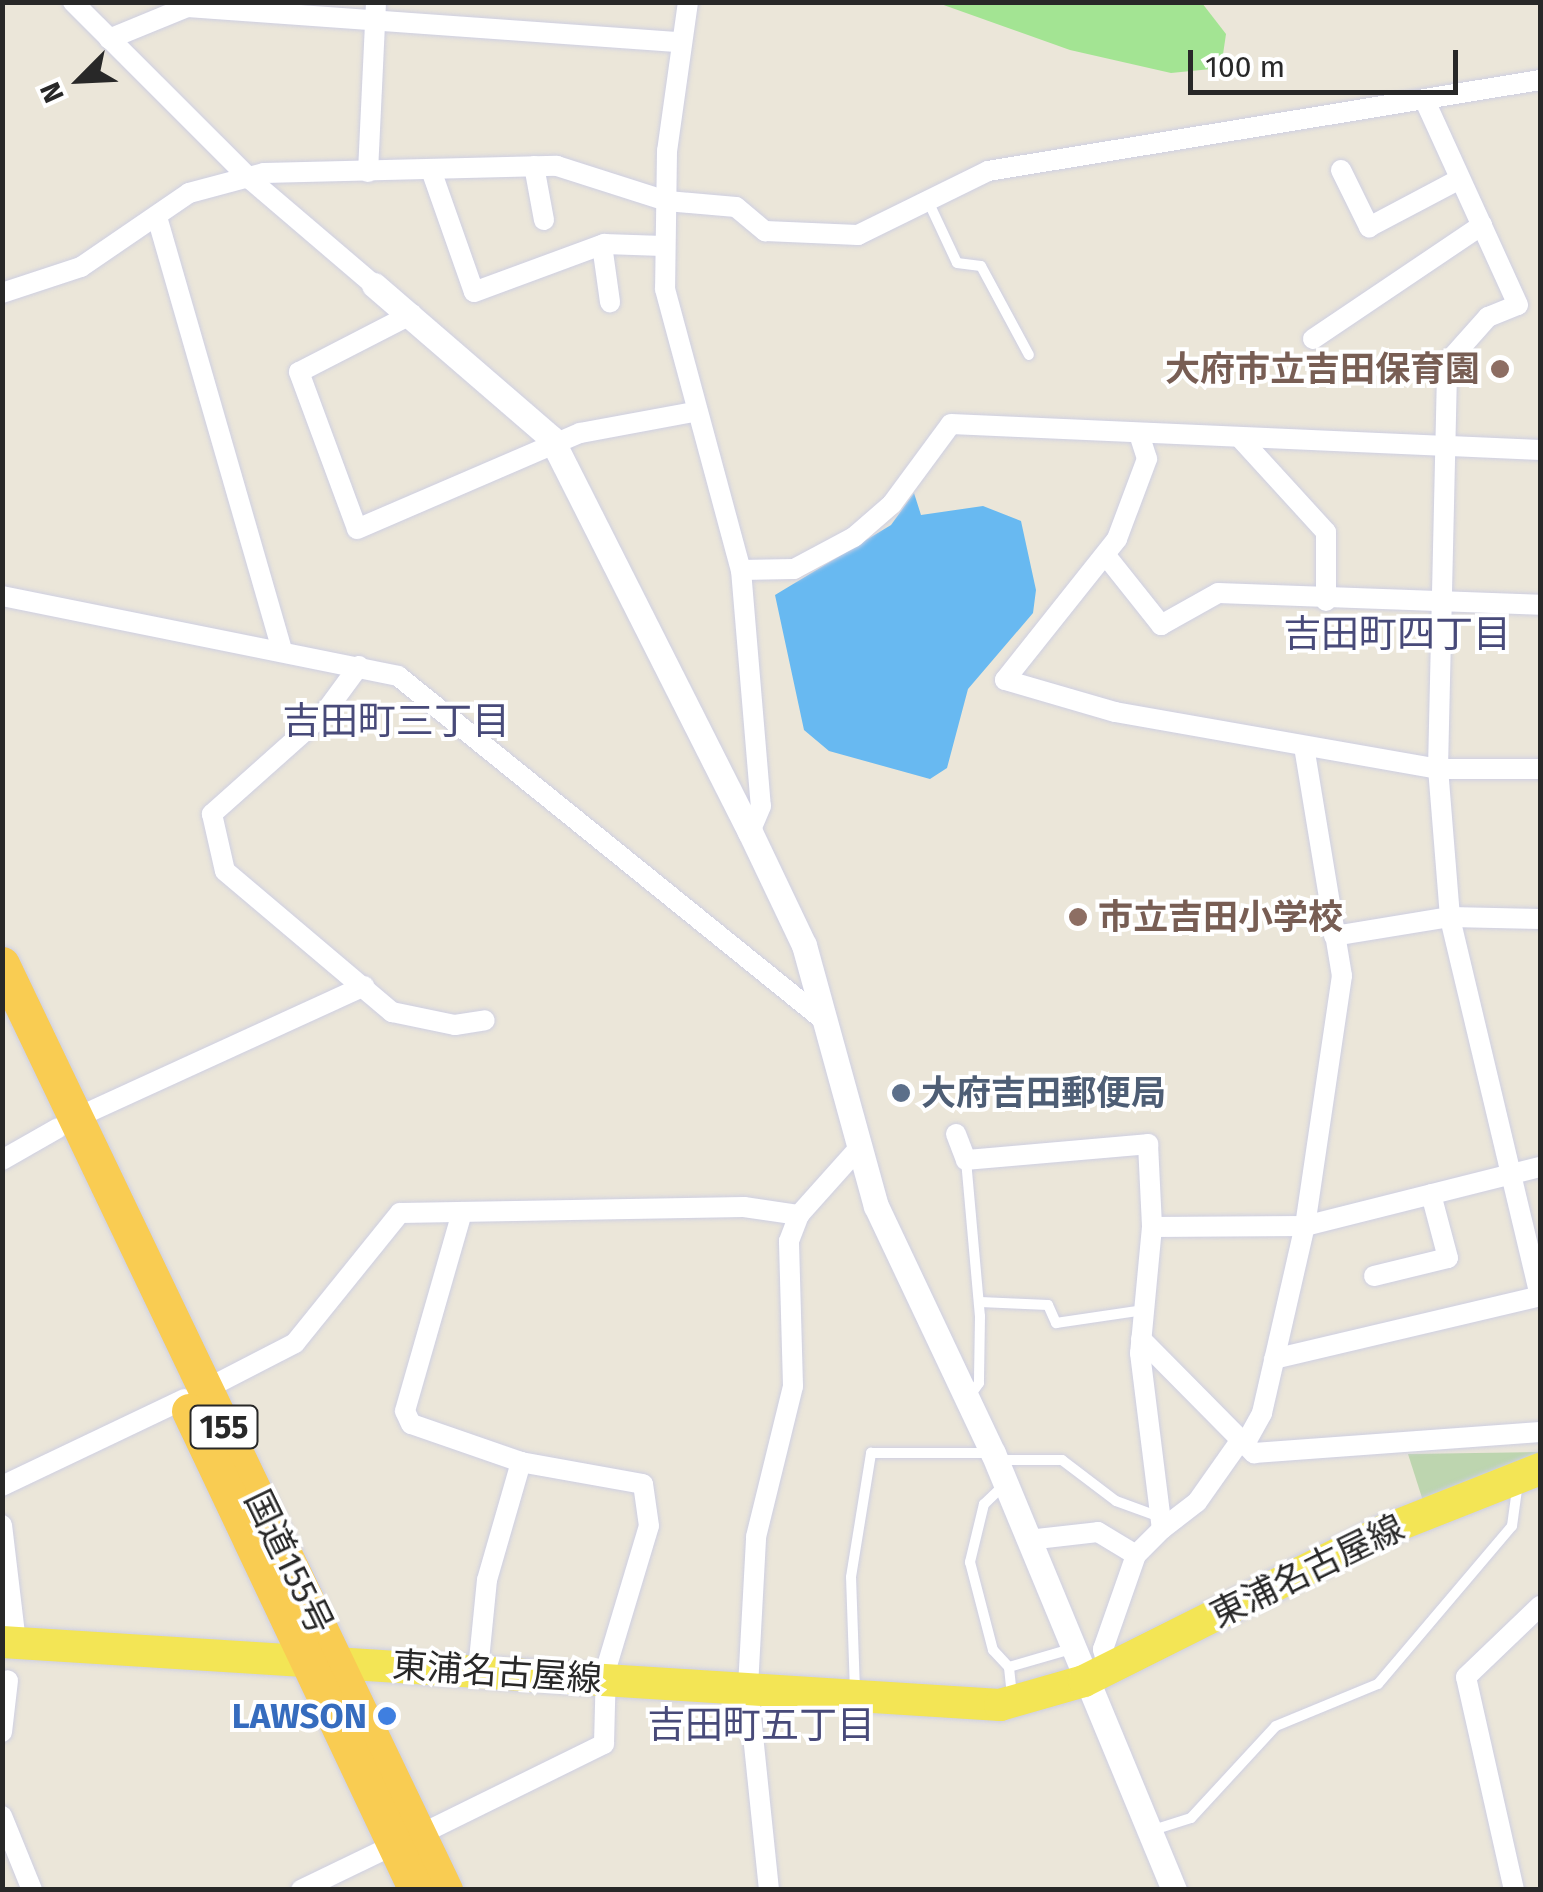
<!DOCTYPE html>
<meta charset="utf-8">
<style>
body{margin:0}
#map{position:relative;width:1543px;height:1892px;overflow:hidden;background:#ebe6d9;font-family:"Fira Sans","Noto Sans JP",sans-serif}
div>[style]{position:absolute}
.green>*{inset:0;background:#a3e493}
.cemetery>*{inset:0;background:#bdd5af}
.water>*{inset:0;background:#68b9f1}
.roads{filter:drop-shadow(0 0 2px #cecfe2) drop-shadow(0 0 2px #cecfe2)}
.service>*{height:10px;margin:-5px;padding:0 5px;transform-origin:5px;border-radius:5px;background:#fff}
.minor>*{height:20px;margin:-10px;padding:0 10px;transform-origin:10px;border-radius:10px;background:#fff}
.tertiary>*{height:25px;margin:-12.5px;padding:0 12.5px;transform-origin:12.5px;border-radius:12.5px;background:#fff}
.primary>*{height:32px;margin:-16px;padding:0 16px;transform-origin:16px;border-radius:16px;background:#f3e555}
.trunk>*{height:35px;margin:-17.5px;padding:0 17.5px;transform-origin:17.5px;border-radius:17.5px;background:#f9cc52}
.dots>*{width:28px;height:28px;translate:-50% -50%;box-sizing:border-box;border:5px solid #fff;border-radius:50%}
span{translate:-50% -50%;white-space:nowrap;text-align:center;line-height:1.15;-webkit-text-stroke:8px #fff;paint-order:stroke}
.shield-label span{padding:2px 8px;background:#fff;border:2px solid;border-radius:8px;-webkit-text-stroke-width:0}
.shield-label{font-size:32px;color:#282828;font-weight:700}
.education-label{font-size:35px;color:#785e54;font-weight:700}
.right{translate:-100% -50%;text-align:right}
.left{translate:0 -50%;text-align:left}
.service-label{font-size:35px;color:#4e5e75;font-weight:700}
.street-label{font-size:35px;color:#282828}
.shop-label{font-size:35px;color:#366cbe;font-weight:700}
.neighbourhood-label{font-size:38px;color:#484a79}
.frame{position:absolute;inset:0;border:5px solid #282828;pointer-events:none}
.north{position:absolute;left:30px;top:30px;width:100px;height:100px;-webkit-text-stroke:8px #fff;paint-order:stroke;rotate:246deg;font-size:28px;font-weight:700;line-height:40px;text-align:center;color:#282828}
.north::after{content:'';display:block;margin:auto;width:35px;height:45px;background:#282828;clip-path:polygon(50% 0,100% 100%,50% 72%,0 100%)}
.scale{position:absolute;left:1188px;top:50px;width:270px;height:45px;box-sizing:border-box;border:5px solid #282828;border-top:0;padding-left:12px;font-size:30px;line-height:35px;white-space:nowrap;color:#282828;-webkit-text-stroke:8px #fff;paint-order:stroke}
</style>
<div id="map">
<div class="green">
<div style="clip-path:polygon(938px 3px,1202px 3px,1226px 34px,1221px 68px,1171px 73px,1070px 50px)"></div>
</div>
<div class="cemetery">
<div style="clip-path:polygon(1540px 1452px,1540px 1462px,1424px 1504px,1408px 1454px)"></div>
</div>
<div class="water">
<div style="clip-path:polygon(914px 493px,921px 515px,983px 506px,1021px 521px,1036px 590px,1033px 613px,968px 689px,947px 768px,930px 779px,829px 751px,804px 730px,775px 595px,891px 525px)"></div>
</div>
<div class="roads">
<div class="service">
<div style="left:928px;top:201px;width:68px;rotate:64.9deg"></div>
<div style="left:957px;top:263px;width:24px;rotate:7deg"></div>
<div style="left:981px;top:266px;width:101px;rotate:61.7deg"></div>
<div style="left:966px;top:1160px;width:157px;rotate:84.9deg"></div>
<div style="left:980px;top:1316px;width:67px;rotate:90.9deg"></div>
<div style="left:979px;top:1383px;width:19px;rotate:126deg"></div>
<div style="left:980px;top:1302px;width:68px;rotate:2.5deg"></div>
<div style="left:1048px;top:1305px;width:20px;rotate:66deg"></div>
<div style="left:1056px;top:1323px;width:89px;rotate:-8.4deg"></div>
<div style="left:997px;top:1460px;width:65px"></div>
<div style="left:1062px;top:1460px;width:68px;rotate:37.2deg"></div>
<div style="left:1116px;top:1501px;width:47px;rotate:20deg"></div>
<div style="left:1004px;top:1485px;width:28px;rotate:136deg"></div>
<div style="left:984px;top:1504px;width:60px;rotate:103.6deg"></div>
<div style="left:970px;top:1562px;width:91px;rotate:75.4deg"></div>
<div style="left:993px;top:1650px;width:23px;rotate:47deg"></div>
<div style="left:855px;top:1691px;width:114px;rotate:-92deg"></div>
<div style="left:851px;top:1577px;width:126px;rotate:-80.8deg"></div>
<div style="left:871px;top:1453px;width:118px"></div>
<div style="left:1012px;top:1696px;width:29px;rotate:-96deg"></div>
<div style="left:1009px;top:1667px;width:65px;rotate:-16.2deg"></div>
<div style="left:1150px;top:1831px;width:43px;rotate:-17.6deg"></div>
<div style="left:1191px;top:1818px;width:125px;rotate:-47.3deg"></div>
<div style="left:1276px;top:1726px;width:110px;rotate:-22.4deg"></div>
<div style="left:1378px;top:1684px;width:207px;rotate:-49.7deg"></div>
<div style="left:1512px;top:1526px;width:44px;rotate:-82.2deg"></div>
</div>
<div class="minor">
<div style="left:73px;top:2px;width:252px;rotate:45deg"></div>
<div style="left:251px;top:180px;width:162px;rotate:40.5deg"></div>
<div style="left:688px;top:2px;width:150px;rotate:98deg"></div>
<div style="left:667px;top:151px;width:138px;rotate:90.8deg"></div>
<div style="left:665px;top:289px;width:291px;rotate:74.9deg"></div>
<div style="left:741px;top:570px;width:53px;rotate:-1.1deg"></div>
<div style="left:794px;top:569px;width:68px;rotate:-28.1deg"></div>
<div style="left:854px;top:537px;width:50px;rotate:-41deg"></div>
<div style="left:892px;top:504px;width:99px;rotate:-53.6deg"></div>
<div style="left:951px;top:424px;width:590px;rotate:2.53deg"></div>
<div style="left:109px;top:39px;width:84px;rotate:-22.3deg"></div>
<div style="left:187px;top:7px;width:491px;rotate:4.1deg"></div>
<div style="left:534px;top:166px;width:55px;rotate:79.5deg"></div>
<div style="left:431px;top:170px;width:129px;rotate:70.6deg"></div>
<div style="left:474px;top:292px;width:139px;rotate:-20.3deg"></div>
<div style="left:604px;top:244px;width:59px;rotate:1.9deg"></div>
<div style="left:1341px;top:170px;width:64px;rotate:63.8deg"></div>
<div style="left:1369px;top:227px;width:103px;rotate:-27.8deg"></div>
<div style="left:368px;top:172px;width:170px;rotate:-87.3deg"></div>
<div style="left:157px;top:217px;width:448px;rotate:73.9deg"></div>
<div style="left:602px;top:245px;width:58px;rotate:82deg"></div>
<div style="left:2px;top:293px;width:83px;rotate:-18.2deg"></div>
<div style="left:81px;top:267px;width:131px;rotate:-34.4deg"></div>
<div style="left:189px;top:193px;width:78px;rotate:-14.9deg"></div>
<div style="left:264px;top:173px;width:293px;rotate:-1.4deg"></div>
<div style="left:557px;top:166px;width:115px;rotate:17.7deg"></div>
<div style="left:667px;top:201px;width:69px;rotate:5deg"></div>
<div style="left:736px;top:207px;width:38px;rotate:40deg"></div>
<div style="left:765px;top:231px;width:93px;rotate:2.5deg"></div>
<div style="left:858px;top:235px;width:145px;rotate:-26.2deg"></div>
<div style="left:988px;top:171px;width:559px;rotate:-9.36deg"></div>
<div style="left:412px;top:314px;width:127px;rotate:152.8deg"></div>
<div style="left:299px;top:372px;width:167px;rotate:69.7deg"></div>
<div style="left:357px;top:529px;width:243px;rotate:-23.3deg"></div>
<div style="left:580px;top:433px;width:115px;rotate:-10.5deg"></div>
<div style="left:1313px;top:339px;width:204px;rotate:-34deg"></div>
<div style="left:1139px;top:434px;width:26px;rotate:72deg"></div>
<div style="left:1147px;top:459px;width:85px;rotate:110.6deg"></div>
<div style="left:1117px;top:539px;width:180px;rotate:128.5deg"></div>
<div style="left:1005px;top:680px;width:115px;rotate:16.2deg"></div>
<div style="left:1115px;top:712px;width:328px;rotate:10deg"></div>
<div style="left:1438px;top:769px;width:102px"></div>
<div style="left:1241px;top:439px;width:126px;rotate:47.6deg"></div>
<div style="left:1326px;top:532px;width:69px;rotate:90deg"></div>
<div style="left:1107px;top:557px;width:87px;rotate:51.5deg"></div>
<div style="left:1161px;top:625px;width:65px;rotate:-29.3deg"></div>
<div style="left:1218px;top:593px;width:322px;rotate:2.1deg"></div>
<div style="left:741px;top:570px;width:237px;rotate:85.2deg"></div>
<div style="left:761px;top:806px;width:28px;rotate:113deg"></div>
<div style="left:2px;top:596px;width:404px;rotate:11.4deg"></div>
<div style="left:398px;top:676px;width:550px;rotate:38.95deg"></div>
<div style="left:359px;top:666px;width:61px;rotate:126.3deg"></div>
<div style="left:323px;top:715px;width:149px;rotate:138.3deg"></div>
<div style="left:212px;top:814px;width:58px;rotate:77.2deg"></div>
<div style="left:225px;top:871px;width:219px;rotate:40.2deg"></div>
<div style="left:392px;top:1012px;width:64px;rotate:11.7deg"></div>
<div style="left:455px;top:1025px;width:30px;rotate:-9deg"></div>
<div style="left:1334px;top:936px;width:118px;rotate:-9.3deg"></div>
<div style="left:1450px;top:917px;width:90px;rotate:1.3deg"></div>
<div style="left:76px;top:1118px;width:317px;rotate:-24.6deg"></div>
<div style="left:956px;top:1134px;width:28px;rotate:69deg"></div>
<div style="left:966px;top:1160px;width:183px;rotate:-5deg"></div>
<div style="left:1148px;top:1144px;width:83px;rotate:87.2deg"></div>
<div style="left:1152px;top:1227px;width:127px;rotate:95.4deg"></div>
<div style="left:1140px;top:1353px;width:177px;rotate:82.9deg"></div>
<div style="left:1162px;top:1529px;width:37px;rotate:135deg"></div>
<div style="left:1136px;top:1555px;width:100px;rotate:109.3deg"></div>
<div style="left:1103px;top:1649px;width:21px;rotate:76deg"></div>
<div style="left:2px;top:1160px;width:64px;rotate:-29.7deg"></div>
<div style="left:1152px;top:1227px;width:153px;rotate:-0.4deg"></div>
<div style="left:1305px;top:1226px;width:242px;rotate:-14.1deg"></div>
<div style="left:1374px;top:1276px;width:76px;rotate:-13.7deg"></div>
<div style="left:1448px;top:1258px;width:66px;rotate:-104.9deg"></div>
<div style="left:1141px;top:1339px;width:161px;rotate:45.3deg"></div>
<div style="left:1254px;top:1453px;width:287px;rotate:-4.2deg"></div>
<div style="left:1274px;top:1359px;width:273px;rotate:-13.3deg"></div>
<div style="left:1540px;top:1296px;width:390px;rotate:-103.4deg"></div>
<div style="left:1450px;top:917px;width:148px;rotate:-94.6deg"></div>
<div style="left:1438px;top:769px;width:406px;rotate:-88.7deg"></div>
<div style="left:1447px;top:363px;width:62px;rotate:-48.3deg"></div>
<div style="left:1488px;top:317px;width:32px;rotate:-22deg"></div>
<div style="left:1518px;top:305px;width:222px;rotate:-114.5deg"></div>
<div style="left:206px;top:1389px;width:100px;rotate:-27.3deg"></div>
<div style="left:295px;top:1343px;width:167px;rotate:-51.1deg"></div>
<div style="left:400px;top:1213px;width:344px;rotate:-1deg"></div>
<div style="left:744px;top:1207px;width:56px;rotate:8.3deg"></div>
<div style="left:1245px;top:1444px;width:35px;rotate:-61deg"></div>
<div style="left:1262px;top:1413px;width:192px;rotate:-77.1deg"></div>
<div style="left:1305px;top:1226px;width:253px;rotate:-81.6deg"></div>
<div style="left:1342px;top:976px;width:233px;rotate:-99.4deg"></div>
<div style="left:2px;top:1486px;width:202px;rotate:-25.5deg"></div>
<div style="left:2px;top:1525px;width:119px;rotate:83.2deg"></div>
<div style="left:1162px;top:1529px;width:44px;rotate:-37.6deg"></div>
<div style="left:1197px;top:1502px;width:75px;rotate:-54.8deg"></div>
<div style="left:1028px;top:1540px;width:70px;rotate:-6.5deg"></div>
<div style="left:1098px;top:1532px;width:44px;rotate:31.2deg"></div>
<div style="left:478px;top:1670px;width:90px;rotate:-84.3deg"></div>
<div style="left:487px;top:1580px;width:123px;rotate:-73.9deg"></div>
<div style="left:2px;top:1732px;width:52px;rotate:-83.4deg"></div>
<div style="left:2px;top:1816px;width:80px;rotate:67.9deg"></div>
<div style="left:419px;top:1835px;width:206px;rotate:-26.2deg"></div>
<div style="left:604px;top:1744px;width:75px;rotate:-88.5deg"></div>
<div style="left:606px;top:1669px;width:149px;rotate:-73.3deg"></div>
<div style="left:649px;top:1526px;width:42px;rotate:-98.1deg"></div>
<div style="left:643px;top:1484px;width:124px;rotate:-169.8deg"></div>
<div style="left:521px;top:1462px;width:116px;rotate:-160.9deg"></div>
<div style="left:411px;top:1424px;width:14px;rotate:-115deg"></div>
<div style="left:405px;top:1411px;width:207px;rotate:-74deg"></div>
<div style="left:301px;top:1890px;width:103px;rotate:-25.8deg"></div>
<div style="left:769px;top:1890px;width:204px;rotate:-95.9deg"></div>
<div style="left:748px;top:1687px;width:150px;rotate:-86.9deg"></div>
<div style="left:756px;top:1537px;width:155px;rotate:-76.2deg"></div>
<div style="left:793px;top:1386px;width:145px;rotate:-91.6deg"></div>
<div style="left:789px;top:1241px;width:28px;rotate:-69deg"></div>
<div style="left:799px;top:1215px;width:90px;rotate:-48.2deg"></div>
<div style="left:1514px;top:1890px;width:218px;rotate:-102.7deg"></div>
<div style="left:1466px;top:1677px;width:103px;rotate:-43.8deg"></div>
</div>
<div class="tertiary">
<div style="left:374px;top:285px;width:234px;rotate:40.8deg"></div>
<div style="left:551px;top:438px;width:441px;rotate:63.2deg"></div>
<div style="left:750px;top:832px;width:125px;rotate:64.5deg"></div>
<div style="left:804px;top:945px;width:271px;rotate:74.6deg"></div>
<div style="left:876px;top:1206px;width:273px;rotate:64.7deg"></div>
<div style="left:993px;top:1453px;width:473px;rotate:67.5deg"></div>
</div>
<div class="primary">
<div style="left:2px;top:1642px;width:1000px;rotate:3.61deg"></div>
<div style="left:1000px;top:1705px;width:87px;rotate:-15.9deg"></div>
<div style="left:1084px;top:1681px;width:338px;rotate:-26.6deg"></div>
<div style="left:1386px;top:1530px;width:166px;rotate:-21.6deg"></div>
</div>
<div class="trunk">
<div style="left:2px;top:964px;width:1027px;rotate:64.43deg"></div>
<div style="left:189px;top:1411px;width:530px;rotate:64.64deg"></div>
</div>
</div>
<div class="dots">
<div style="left:1500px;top:369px;background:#8d6e63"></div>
<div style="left:1078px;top:917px;background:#8d6e63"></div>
<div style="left:901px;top:1093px;background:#5c6f8a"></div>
<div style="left:387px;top:1716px;background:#3f7fe0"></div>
</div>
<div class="shield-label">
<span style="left:224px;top:1427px">155</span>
</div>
<div class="education-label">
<span class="right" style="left:1480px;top:369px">大府市立吉田保育園</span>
<span class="left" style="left:1098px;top:917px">市立吉田小学校</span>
</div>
<div class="service-label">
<span class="left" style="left:921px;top:1093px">大府吉田郵便局</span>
</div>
<div class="street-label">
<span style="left:289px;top:1562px;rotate:64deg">国道155号</span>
<span style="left:1307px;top:1571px;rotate:-26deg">東浦名古屋線</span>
<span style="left:497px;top:1672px;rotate:4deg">東浦名古屋線</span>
</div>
<div class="shop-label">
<span class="right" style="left:367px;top:1716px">LAWSON</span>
</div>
<div class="neighbourhood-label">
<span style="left:1397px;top:635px">吉田町四丁目</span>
<span style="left:396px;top:722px">吉田町三丁目</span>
<span style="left:761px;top:1726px">吉田町五丁目</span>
</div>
<div class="frame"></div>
<div class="north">N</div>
<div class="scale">100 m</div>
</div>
